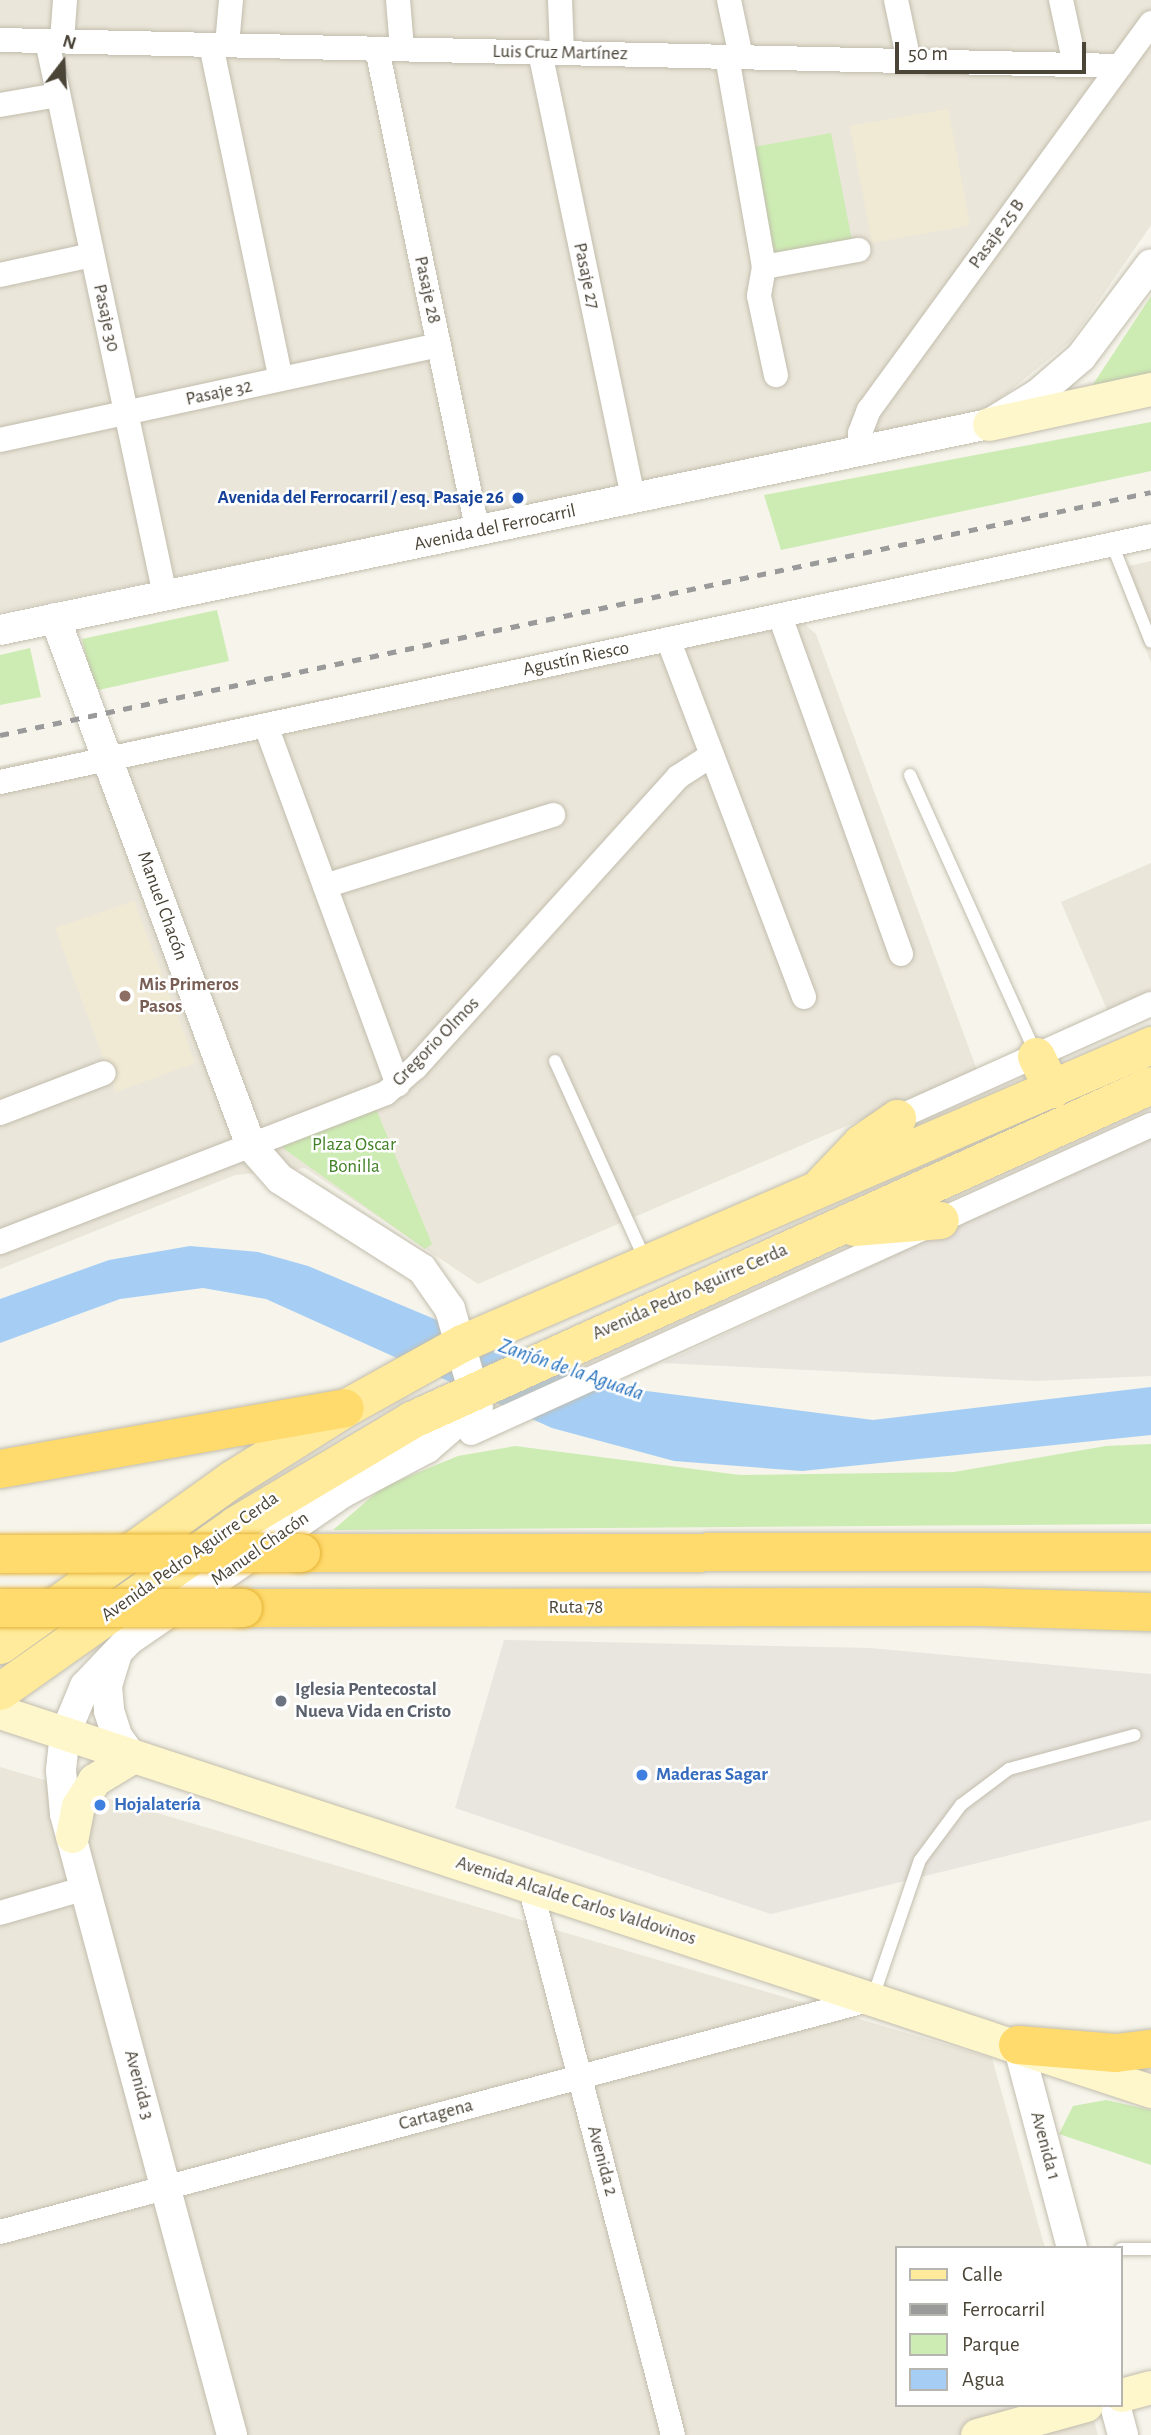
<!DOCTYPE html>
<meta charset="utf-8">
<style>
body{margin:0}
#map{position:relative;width:1151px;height:2435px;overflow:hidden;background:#f6f4eb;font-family:"Alegreya Sans",sans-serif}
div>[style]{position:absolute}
.residential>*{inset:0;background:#eae6d9}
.industrial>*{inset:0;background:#e9e5df}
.education>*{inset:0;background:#f0ead5}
.green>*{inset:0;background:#cdecb3}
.water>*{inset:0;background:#a6cef4}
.roads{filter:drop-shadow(0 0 2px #c2bdad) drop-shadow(0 0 2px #c2bdad)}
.service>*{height:12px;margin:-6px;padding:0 6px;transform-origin:6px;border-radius:6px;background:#fff}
.minor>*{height:24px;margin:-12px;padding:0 12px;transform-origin:12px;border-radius:12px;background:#fff}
.tertiary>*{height:30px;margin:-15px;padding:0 15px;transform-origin:15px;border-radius:15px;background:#fff}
.secondary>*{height:33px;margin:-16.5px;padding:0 16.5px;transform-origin:16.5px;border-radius:16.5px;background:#fff7cc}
.primary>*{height:37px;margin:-18.5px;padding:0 18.5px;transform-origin:18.5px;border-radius:18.5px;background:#ffeb9b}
.motorway>*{height:38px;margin:-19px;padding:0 19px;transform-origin:19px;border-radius:19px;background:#ffda6d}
.rail>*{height:5px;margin-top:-2.5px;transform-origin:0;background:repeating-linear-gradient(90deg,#9a9a9a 0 9px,transparent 0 18px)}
.bridges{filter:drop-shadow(0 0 2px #e5b336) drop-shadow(0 0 2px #e5b336)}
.motorway-bridge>*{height:38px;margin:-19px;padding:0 19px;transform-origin:19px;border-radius:19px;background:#ffda6d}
.dots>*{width:19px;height:19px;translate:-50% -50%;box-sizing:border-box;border:4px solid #fff;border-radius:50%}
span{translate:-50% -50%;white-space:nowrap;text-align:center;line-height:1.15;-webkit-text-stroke:5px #fff;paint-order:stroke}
.street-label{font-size:19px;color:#4b4538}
.transit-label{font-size:19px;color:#164399;font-weight:700}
.right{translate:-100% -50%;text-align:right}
.education-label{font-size:19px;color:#785e54;font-weight:700}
.left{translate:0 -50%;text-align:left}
.park-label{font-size:19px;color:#428127}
.worship-label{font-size:19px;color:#5b616d;font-weight:700}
.shop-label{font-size:19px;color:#366cbe;font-weight:700}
.water-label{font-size:21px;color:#2a74be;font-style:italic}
.legend{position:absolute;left:895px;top:2246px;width:228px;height:161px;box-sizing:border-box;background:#fff;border:2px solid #b7b5af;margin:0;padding:9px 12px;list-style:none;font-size:21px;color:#4b4538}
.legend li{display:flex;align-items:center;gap:14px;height:35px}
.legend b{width:35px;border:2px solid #b7b5af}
.north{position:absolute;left:28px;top:28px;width:70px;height:70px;-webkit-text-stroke:5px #fff;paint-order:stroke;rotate:17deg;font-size:19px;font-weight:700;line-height:28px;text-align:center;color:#4b4538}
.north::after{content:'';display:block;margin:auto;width:24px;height:32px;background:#4b4538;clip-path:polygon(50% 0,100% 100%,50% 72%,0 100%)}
.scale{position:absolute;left:895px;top:42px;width:191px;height:32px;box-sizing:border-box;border:4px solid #4b4538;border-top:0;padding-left:9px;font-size:21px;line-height:24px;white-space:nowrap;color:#4b4538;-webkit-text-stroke:5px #fff;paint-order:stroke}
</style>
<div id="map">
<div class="residential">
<div style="clip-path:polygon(0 0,1151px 0,1151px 225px,1071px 341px,979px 416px,0 612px)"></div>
<div style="clip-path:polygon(1151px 561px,1151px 663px,1115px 569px)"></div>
<div style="clip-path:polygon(780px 603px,816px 634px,977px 1070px,478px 1284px,305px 1168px,235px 1175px,0 1269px,0 766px)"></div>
<div style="clip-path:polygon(1151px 863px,1151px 990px,1107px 1010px,1061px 902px)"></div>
<div style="clip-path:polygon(0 1767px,992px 2058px,1045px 2248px,897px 2248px,897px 2405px,1090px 2405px,1098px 2435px,0 2435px)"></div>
</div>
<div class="industrial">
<div style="clip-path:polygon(1151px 1136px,1151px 1376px,1035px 1381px,663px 1363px)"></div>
<div style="clip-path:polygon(504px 1640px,870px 1648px,1151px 1674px,1151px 1820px,771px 1914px,455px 1808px)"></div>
</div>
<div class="education">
<div style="clip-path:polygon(948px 109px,970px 225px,872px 243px,850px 126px)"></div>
<div style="clip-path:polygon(134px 901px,195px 1063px,116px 1092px,55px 928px)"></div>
</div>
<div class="green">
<div style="clip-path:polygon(831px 133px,853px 246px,770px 261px,748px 148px)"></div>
<div style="clip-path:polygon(1151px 296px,1151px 375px,1092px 386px)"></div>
<div style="clip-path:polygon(1151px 422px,1151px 471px,781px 550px,764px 495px)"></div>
<div style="clip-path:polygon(217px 610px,229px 661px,94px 691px,82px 639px)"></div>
<div style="clip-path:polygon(30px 648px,41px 697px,0 705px,0 655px)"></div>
<div style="clip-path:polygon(376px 1109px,432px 1244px,425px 1249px,273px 1141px)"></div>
<div style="clip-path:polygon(1151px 1444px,1151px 1524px,333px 1530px,383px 1487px,458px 1456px,515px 1446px,740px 1475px,954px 1472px,1106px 1446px)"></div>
<div style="clip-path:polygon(1106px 2100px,1151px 2110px,1151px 2165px,1059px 2134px,1073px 2106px)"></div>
</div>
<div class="water">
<div style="clip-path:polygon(190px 1246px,258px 1252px,308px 1266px,499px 1346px,623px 1388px,873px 1420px,1151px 1387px,1151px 1435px,802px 1471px,674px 1461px,552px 1428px,266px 1299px,203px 1288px,120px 1299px,0 1343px,0 1299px,109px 1260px)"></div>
</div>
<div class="roads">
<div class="service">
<div style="left:1112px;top:544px;width:105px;rotate:68.3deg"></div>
<div style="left:910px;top:775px;width:304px;rotate:65.7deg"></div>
<div style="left:555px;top:1061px;width:221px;rotate:65.6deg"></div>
<div style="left:873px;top:1997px;width:145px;rotate:-71.1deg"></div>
<div style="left:920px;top:1860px;width:69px;rotate:-53.3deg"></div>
<div style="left:961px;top:1805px;width:60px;rotate:-36.9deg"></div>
<div style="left:1009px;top:1769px;width:130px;rotate:-15.2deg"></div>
<div style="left:1121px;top:2249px;width:30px"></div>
</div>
<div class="minor">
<div style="left:398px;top:0;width:49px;rotate:85.3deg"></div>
<div style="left:560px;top:0;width:53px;rotate:87.8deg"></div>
<div style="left:729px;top:0;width:58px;rotate:78.1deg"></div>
<div style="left:896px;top:0;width:62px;rotate:78deg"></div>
<div style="left:1061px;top:0;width:66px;rotate:77.8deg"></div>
<div style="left:0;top:40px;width:1120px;rotate:1.33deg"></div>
<div style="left:47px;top:41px;width:566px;rotate:77.98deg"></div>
<div style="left:62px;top:41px;width:41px;rotate:-85.8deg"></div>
<div style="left:211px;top:45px;width:341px;rotate:78.2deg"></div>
<div style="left:227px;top:45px;width:45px;rotate:-84.9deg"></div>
<div style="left:377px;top:49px;width:492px;rotate:78.2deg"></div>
<div style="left:540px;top:52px;width:457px;rotate:78.2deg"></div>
<div style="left:727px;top:57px;width:213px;rotate:80deg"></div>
<div style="left:764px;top:267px;width:29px;rotate:100deg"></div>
<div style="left:759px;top:296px;width:81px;rotate:77.9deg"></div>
<div style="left:0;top:105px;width:59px;rotate:-9.8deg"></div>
<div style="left:764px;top:267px;width:96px;rotate:-10.3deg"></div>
<div style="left:0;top:275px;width:94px;rotate:-12.3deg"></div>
<div style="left:0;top:440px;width:449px;rotate:-12.2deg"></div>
<div style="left:860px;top:452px;width:19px;rotate:-90deg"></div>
<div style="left:860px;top:433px;width:25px;rotate:-69deg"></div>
<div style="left:869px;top:410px;width:479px;rotate:-53.9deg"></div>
<div style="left:780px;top:616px;width:359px;rotate:70.3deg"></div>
<div style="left:668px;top:639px;width:383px;rotate:69.2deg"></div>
<div style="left:266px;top:726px;width:382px;rotate:69.8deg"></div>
<div style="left:0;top:782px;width:1177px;rotate:-12.06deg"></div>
<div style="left:325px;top:886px;width:239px;rotate:-17.3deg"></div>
<div style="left:0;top:1113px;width:111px;rotate:-21deg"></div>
<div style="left:897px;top:1118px;width:278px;rotate:-24.2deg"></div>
<div style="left:0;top:1242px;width:414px;rotate:-21.1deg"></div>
<div style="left:386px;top:1093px;width:40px;rotate:-41deg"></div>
<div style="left:416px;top:1067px;width:391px;rotate:-47.9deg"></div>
<div style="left:678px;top:777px;width:40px;rotate:-32.9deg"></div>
<div style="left:471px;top:1433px;width:747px;rotate:-24.37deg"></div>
<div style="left:530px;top:1886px;width:567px;rotate:75.4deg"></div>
<div style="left:0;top:1913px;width:90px;rotate:-16.2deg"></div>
<div style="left:0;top:2232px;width:903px;rotate:-14.96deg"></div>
</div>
<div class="tertiary">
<div style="left:55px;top:618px;width:563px;rotate:69.63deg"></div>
<div style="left:251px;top:1146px;width:44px;rotate:48.7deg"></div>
<div style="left:280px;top:1179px;width:168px;rotate:32.4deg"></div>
<div style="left:422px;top:1269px;width:49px;rotate:55deg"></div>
<div style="left:450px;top:1309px;width:102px;rotate:74.1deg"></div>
<div style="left:0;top:630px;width:1010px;rotate:-11.77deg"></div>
<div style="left:989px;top:424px;width:57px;rotate:-31.5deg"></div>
<div style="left:1038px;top:394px;width:57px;rotate:-40.7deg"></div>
<div style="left:1081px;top:357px;width:116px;rotate:-53deg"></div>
<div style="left:117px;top:1653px;width:34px;rotate:107deg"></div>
<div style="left:107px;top:1686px;width:25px;rotate:85deg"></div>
<div style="left:109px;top:1711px;width:26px;rotate:72deg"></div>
<div style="left:117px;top:1736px;width:26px;rotate:54deg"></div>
<div style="left:1018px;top:2045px;width:210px;rotate:75.1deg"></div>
<div style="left:1115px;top:2405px;width:31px;rotate:75deg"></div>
<div style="left:232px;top:2435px;width:643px;rotate:-105.05deg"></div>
<div style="left:65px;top:1814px;width:44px;rotate:-95.2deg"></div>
<div style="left:61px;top:1770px;width:36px;rotate:-84deg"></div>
<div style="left:65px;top:1734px;width:52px;rotate:-67.4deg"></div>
<div style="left:85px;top:1686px;width:64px;rotate:-46.3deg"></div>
<div style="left:129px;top:1640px;width:259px;rotate:-34.6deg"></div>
<div style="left:342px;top:1493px;width:96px;rotate:-27.9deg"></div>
<div style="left:427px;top:1448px;width:37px;rotate:-41deg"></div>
<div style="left:455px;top:1424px;width:41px;rotate:-60.9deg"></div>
</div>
<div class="secondary">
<div style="left:989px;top:424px;width:166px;rotate:-12.2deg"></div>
<div style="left:0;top:1712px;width:1212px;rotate:18.23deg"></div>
<div style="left:72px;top:1836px;width:31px;rotate:-79deg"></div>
<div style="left:78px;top:1806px;width:31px;rotate:-58deg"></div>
<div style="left:94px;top:1780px;width:44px;rotate:-31.2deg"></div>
<div style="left:1121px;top:2395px;width:31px;rotate:-15deg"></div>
<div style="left:977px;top:2435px;width:113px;rotate:-15.4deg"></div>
</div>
<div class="primary">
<div style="left:1036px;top:1056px;width:37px;rotate:64deg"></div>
<div style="left:822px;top:1184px;width:57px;rotate:-46.4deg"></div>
<div style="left:861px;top:1143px;width:44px;rotate:-34.8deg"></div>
<div style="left:854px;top:1227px;width:86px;rotate:-4.7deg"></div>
<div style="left:0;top:1645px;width:285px;rotate:-35.6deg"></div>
<div style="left:232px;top:1479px;width:133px;rotate:-32.1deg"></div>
<div style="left:345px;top:1408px;width:134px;rotate:-29.1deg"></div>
<div style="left:462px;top:1343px;width:751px;rotate:-23.39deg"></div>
<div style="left:0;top:1691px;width:288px;rotate:-35.2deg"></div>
<div style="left:235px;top:1525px;width:205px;rotate:-30.8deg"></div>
<div style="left:411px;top:1420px;width:812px;rotate:-24.36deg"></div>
</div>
<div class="motorway">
<div style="left:0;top:1469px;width:350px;rotate:-10deg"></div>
<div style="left:301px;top:1553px;width:850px;rotate:-0.07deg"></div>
<div style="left:243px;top:1608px;width:736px;rotate:-0.08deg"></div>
<div style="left:979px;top:1607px;width:172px;rotate:1.7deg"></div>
<div style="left:1018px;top:2045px;width:98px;rotate:4.7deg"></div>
<div style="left:1116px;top:2053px;width:35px;rotate:-7deg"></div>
</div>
</div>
<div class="rail">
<div style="left:0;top:735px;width:1176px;rotate:-11.92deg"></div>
</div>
<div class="bridges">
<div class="motorway-bridge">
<div style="left:0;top:1554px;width:301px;rotate:-0.2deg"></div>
<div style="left:0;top:1608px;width:243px"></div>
</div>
</div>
<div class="dots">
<div style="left:518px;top:498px;background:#1a4fb4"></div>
<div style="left:125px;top:996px;background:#8d6e63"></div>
<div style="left:281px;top:1701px;background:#6b7280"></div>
<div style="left:642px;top:1775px;background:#3f7fe0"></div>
<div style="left:100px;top:1805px;background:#3f7fe0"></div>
</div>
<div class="street-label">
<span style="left:560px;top:53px;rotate:1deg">Luis Cruz Martínez</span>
<span style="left:997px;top:234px;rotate:-54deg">Pasaje 25 B</span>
<span style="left:586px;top:276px;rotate:78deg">Pasaje 27</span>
<span style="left:427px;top:290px;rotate:78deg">Pasaje 28</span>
<span style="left:106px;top:318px;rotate:78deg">Pasaje 30</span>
<span style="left:219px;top:393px;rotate:-12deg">Pasaje 32</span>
<span style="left:495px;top:528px;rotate:-12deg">Avenida del Ferrocarril</span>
<span style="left:576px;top:659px;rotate:-12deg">Agustín Riesco</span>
<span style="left:162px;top:906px;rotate:70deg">Manuel Chacón</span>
<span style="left:436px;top:1042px;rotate:-46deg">Gregorio Olmos</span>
<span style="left:690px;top:1292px;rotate:-24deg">Avenida Pedro Aguirre Cerda</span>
<span style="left:260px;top:1549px;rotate:-35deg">Manuel Chacón</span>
<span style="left:190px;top:1557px;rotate:-35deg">Avenida Pedro Aguirre Cerda</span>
<span style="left:576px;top:1608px">Ruta 78</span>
<span style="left:576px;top:1901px;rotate:18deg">Avenida Alcalde Carlos Valdovinos</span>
<span style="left:139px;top:2085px;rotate:75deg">Avenida 3</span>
<span style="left:436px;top:2115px;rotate:-15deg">Cartagena</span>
<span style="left:1045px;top:2146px;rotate:75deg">Avenida 1</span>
<span style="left:602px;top:2161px;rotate:75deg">Avenida 2</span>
</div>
<div class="transit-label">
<span class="right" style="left:504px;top:498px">Avenida del Ferrocarril / esq. Pasaje 26</span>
</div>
<div class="education-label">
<span class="left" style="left:139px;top:996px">Mis Primeros<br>Pasos</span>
</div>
<div class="park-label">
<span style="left:354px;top:1156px">Plaza Oscar<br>Bonilla</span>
</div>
<div class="worship-label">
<span class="left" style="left:295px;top:1701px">Iglesia Pentecostal<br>Nueva Vida en Cristo</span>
</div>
<div class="shop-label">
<span class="left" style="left:656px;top:1775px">Maderas Sagar</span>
<span class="left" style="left:114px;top:1805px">Hojalatería</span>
</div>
<div class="water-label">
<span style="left:571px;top:1370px;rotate:19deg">Zanjón de la Aguada</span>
</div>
<ul class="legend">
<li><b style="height:9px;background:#ffeb9b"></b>Calle</li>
<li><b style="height:9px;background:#9a9a9a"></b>Ferrocarril</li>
<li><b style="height:19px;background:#cdecb3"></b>Parque</li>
<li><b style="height:19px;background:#a6cef4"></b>Agua</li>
</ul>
<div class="north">N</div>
<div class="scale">50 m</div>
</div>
